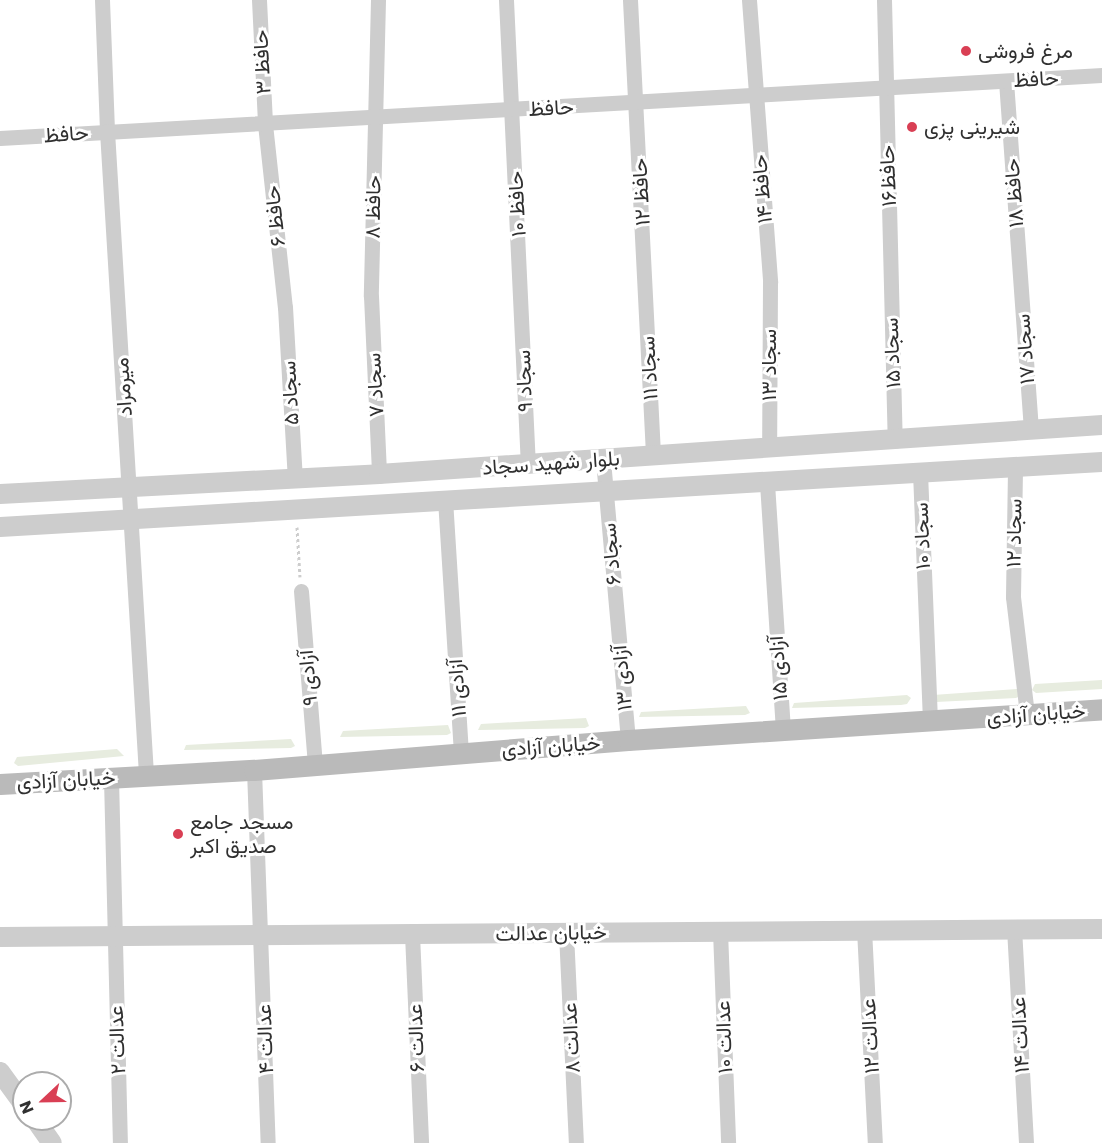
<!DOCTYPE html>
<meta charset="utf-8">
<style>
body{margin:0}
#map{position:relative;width:1102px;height:1143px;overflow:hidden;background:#fff;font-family:Poppins,Vazirmatn,sans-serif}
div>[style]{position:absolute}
.green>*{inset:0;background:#e7ecdf}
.path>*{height:3px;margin-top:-1.5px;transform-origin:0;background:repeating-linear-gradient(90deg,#cdcdcd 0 3px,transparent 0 6px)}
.minor>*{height:15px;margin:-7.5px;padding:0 7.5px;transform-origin:7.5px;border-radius:7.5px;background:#cdcdcd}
.tertiary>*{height:20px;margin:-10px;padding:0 10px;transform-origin:10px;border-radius:10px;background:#cdcdcd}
.secondary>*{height:21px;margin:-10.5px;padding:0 10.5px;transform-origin:10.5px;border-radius:10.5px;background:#bababa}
.dots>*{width:16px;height:16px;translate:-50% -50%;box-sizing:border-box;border:3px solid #fff;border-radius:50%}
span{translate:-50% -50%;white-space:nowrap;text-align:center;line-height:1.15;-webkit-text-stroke:6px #fff;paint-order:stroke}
.poi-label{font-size:21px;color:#303030}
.left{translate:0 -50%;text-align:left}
.street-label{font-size:21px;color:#303030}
.north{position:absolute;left:12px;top:1071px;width:60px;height:60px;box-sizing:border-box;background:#fff;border:2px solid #acacac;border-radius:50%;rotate:248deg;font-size:16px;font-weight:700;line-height:24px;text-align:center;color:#303030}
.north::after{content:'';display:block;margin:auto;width:21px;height:27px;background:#d93f54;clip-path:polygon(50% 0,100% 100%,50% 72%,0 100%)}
</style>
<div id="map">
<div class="green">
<div style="clip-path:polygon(1102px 680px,1102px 689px,1036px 693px,1032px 690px,1035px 684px)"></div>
<div style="clip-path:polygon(1017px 689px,1020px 696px,1016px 698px,936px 702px,933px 695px)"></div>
<div style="clip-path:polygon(907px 695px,911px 698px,907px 704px,901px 705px,792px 708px,794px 703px)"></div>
<div style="clip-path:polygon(746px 706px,750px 713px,745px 715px,639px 717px,641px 712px)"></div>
<div style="clip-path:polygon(586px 718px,589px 726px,585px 728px,478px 730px,481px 724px)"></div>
<div style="clip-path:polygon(448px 725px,451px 733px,447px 735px,340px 737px,343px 731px)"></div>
<div style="clip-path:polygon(291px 739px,295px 746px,291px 748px,184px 750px,186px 745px)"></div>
<div style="clip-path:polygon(117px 749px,124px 756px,18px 766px,14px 763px,17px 757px)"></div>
</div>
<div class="path">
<div style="left:297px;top:527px;width:50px;rotate:86.6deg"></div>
</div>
<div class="minor">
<div style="left:102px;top:0;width:131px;rotate:87.8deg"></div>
<div style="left:107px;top:131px;width:644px;rotate:86.53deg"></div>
<div style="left:259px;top:0;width:124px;rotate:87.2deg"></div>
<div style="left:265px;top:124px;width:184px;rotate:83.8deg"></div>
<div style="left:285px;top:307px;width:171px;rotate:86.7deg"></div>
<div style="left:378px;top:0;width:296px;rotate:91.4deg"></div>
<div style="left:371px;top:296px;width:178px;rotate:87.4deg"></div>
<div style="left:506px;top:0;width:466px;rotate:87.3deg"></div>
<div style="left:630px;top:0;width:456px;rotate:87.1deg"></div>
<div style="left:749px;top:0;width:283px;rotate:85.7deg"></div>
<div style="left:770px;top:282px;width:166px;rotate:90.3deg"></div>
<div style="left:884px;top:0;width:441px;rotate:88.6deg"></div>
<div style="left:1006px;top:81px;width:350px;rotate:85.9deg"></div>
<div style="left:0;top:138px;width:1104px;rotate:-3.27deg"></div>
<div style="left:603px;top:460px;width:281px;rotate:84.9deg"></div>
<div style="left:1015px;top:469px;width:128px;rotate:90.9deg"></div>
<div style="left:1013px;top:597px;width:118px;rotate:83.2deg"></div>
<div style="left:920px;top:472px;width:250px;rotate:87.7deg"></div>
<div style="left:767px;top:483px;width:249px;rotate:86.3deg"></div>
<div style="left:445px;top:499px;width:254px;rotate:86.4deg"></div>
<div style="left:301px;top:591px;width:176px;rotate:85.4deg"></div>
<div style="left:254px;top:770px;width:373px;rotate:87.9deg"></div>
<div style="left:111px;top:778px;width:365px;rotate:88.6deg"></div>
<div style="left:1014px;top:928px;width:215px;rotate:86.8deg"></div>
<div style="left:864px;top:929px;width:214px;rotate:87.1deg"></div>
<div style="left:720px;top:931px;width:212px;rotate:87.8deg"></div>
<div style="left:566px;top:933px;width:210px;rotate:87.3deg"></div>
<div style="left:412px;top:934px;width:209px;rotate:87.5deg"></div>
</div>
<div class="tertiary">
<div style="left:0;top:494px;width:380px;rotate:-3deg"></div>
<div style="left:379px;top:474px;width:725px;rotate:-3.88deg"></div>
<div style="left:0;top:527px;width:1104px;rotate:-3.38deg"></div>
<div style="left:0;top:937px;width:1102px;rotate:-0.42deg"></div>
<div style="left:0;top:1072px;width:41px;rotate:54deg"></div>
<div style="left:35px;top:1119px;width:29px;rotate:55deg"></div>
</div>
<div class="secondary">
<div style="left:0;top:784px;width:254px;rotate:-3.2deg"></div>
<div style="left:254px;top:770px;width:375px;rotate:-4.6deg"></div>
<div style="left:628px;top:740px;width:475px;rotate:-3.7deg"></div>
</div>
<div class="dots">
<div style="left:966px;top:51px;background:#d93f54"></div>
<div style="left:912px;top:127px;background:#d93f54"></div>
<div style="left:178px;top:834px;background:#d93f54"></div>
</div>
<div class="poi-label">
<span class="left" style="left:978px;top:51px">مرغ فروشی</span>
<span class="left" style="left:924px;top:127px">شیرینی پزی</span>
<span class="left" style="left:190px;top:834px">مسجد جامع<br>صدیق اکبر</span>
</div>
<div class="street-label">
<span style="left:262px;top:62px;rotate:-93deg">حافظ ۳</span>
<span style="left:1036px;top:79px;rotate:-3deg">حافظ</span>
<span style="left:551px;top:108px;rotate:-3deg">حافظ</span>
<span style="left:66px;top:134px;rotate:-4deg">حافظ</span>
<span style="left:888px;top:176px;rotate:-92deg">حافظ۱۶</span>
<span style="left:762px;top:189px;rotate:-95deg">حافظ ۱۴</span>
<span style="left:641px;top:192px;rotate:-93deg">حافظ ۱۲</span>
<span style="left:1014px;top:193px;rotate:-94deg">حافظ ۱۸</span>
<span style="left:517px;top:204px;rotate:-93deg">حافظ ۱۰</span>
<span style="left:373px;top:207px;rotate:-89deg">حافظ ۸</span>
<span style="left:275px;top:216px;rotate:-96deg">حافظ ۶</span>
<span style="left:1025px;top:349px;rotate:-94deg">سجاد ۱۷</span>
<span style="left:892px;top:353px;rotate:-92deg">سجاد ۱۵</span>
<span style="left:769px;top:365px;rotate:-90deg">سجاد ۱۳</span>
<span style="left:649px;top:368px;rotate:-93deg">سجاد ۱۱</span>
<span style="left:524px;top:381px;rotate:-92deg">سجاد ۹</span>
<span style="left:375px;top:385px;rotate:-93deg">سجاد ۷</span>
<span style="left:123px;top:387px;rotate:-94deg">میرمراد</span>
<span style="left:290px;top:393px;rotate:-93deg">سجاد ۵</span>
<span style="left:551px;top:463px;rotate:-4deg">بلوار شهید سجاد</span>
<span style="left:1014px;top:533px;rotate:-89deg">سجاد ۱۲</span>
<span style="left:922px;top:536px;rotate:-92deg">سجاد ۱۰</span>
<span style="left:611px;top:554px;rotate:-95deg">سجاد ۶</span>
<span style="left:778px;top:668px;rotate:-94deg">آزادی ۱۵</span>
<span style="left:308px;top:678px;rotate:-95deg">آزادی ۹</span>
<span style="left:622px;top:678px;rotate:-95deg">آزادی ۱۳</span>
<span style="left:457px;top:688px;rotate:-94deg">آزادی ۱۱</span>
<span style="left:1036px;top:714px;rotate:-4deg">خیابان آزادی</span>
<span style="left:551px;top:746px;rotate:-4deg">خیابان آزادی</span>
<span style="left:66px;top:780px;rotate:-3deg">خیابان آزادی</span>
<span style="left:551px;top:933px;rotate:-1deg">خیابان عدالت</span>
<span style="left:1020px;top:1035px;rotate:-93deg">عدالت ۱۴</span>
<span style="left:870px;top:1036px;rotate:-93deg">عدالت ۱۲</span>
<span style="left:724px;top:1037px;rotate:-92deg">عدالت ۱۰</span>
<span style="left:416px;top:1038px;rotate:-92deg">عدالت ۶</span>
<span style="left:571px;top:1038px;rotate:-93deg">عدالت ۸</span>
<span style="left:265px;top:1039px;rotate:-92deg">عدالت ۴</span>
<span style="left:117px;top:1040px;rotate:-92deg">عدالت ۲</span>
</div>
<div class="north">N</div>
</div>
